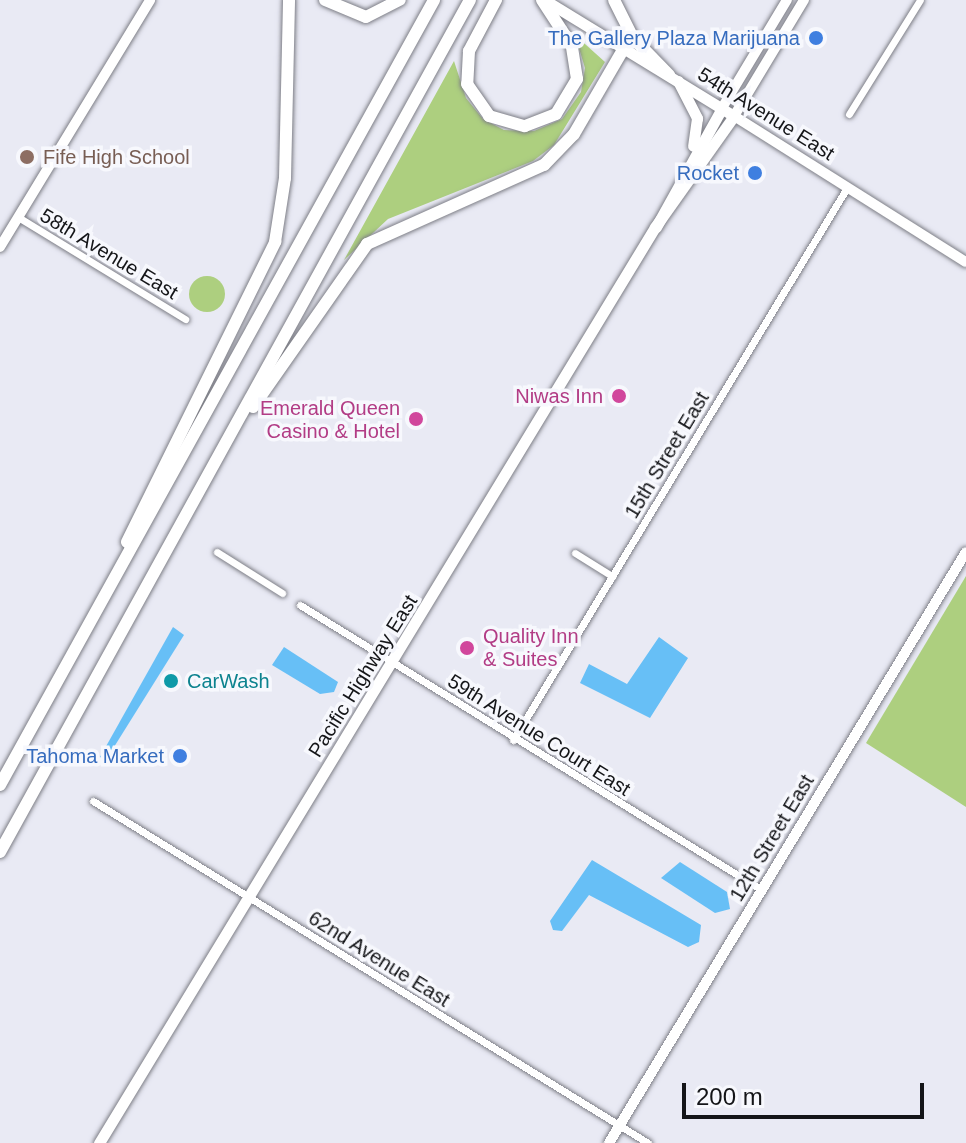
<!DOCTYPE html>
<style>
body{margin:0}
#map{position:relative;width:966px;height:1143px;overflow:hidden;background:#e9eaf4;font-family:Helvetica,sans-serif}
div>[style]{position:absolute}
.green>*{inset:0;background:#adcf7f}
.round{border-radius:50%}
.water>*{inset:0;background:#67bff6}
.roads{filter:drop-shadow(0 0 2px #7d7e86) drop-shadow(0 0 2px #7d7e86)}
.street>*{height:7px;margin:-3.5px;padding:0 3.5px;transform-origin:3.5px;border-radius:3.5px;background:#fff}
.secondary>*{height:10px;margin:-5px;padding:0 5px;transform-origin:5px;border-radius:5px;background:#fff}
.primary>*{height:11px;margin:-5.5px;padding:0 5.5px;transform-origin:5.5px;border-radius:5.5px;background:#fff}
.highway>*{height:12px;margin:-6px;padding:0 6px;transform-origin:6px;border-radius:6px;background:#fff}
.dots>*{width:22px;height:22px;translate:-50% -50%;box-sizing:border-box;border:4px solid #f7f8fd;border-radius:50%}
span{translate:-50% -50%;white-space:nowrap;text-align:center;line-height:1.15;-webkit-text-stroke:7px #f7f8fd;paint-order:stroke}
.shop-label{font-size:20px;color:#366cbe}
.right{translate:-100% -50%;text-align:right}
.street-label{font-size:20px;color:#141518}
.education-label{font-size:20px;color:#785e54}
.left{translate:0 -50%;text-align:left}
.hotel-label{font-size:20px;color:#b23c85}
.culture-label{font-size:20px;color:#0d838f}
.scale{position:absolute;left:682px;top:1083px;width:242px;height:36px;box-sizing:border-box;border:4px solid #141518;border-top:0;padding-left:10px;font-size:24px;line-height:28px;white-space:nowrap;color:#141518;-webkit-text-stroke:6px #f7f8fd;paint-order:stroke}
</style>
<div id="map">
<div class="green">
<div style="clip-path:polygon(575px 35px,605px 62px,554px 145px,533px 161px,388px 219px,344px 260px,454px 61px,466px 98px,483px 119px,504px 130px,534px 131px,562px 119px,581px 92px,585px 68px)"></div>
<div class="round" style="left:189px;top:276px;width:36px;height:36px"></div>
<div style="clip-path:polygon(966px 576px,966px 807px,866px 743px)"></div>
</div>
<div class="water">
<div style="clip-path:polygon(173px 627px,184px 635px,104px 763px,100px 757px)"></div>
<div style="clip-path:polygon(659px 637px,688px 658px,650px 718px,580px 683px,589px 664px,627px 684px)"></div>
<div style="clip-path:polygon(284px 647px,338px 682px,334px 692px,320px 694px,272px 665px)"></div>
<div style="clip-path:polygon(592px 860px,701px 925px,699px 942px,688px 947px,589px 895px,562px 931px,553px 930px,550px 921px)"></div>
<div style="clip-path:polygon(680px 862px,727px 892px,730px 909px,715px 913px,661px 878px)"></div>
</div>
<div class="roads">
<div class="street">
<div style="left:849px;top:114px;width:134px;rotate:-58.1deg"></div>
<div style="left:18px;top:217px;width:196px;rotate:31.4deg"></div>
<div style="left:217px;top:552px;width:77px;rotate:32.2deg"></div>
<div style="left:575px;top:553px;width:44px;rotate:31.9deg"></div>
<div style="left:300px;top:605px;width:543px;rotate:31.67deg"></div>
<div style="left:513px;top:740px;width:647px;rotate:-58.84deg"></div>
<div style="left:93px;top:801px;width:652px;rotate:31.64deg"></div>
</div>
<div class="secondary">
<div style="left:804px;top:0;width:135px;rotate:121.1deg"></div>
<div style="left:734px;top:116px;width:274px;rotate:32.2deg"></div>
<div style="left:722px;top:108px;width:126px;rotate:-59deg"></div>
<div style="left:0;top:247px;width:289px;rotate:-58.7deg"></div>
<div style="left:609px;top:1143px;width:690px;rotate:-58.87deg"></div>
</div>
<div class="primary">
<div style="left:678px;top:81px;width:42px;rotate:62.8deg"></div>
<div style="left:697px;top:118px;width:28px;rotate:98deg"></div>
<div style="left:656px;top:227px;width:136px;rotate:-61deg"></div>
<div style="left:99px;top:1143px;width:1072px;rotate:-58.74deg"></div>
<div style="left:655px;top:227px;width:136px;rotate:-54.6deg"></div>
<div style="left:734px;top:116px;width:222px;rotate:-148.5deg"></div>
</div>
<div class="highway">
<div style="left:325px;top:0;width:44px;rotate:22.5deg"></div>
<div style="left:366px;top:17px;width:38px;rotate:-27deg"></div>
<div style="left:496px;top:0;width:58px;rotate:117.9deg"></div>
<div style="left:469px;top:51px;width:33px;rotate:93deg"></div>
<div style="left:467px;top:84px;width:39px;rotate:55deg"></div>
<div style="left:489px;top:116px;width:37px;rotate:16deg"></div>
<div style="left:525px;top:126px;width:33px;rotate:-21deg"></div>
<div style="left:556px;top:114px;width:41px;rotate:-59deg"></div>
<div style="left:577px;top:79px;width:33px;rotate:-99deg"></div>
<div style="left:572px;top:46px;width:55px;rotate:-123.1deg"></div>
<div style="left:614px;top:0;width:42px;rotate:63.4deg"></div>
<div style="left:633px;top:38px;width:52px;rotate:45.8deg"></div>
<div style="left:253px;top:407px;width:199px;rotate:-55deg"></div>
<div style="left:367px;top:244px;width:194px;rotate:-24.1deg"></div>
<div style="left:544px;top:165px;width:43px;rotate:-45.9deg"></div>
<div style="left:574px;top:134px;width:99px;rotate:-59.8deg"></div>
<div style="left:127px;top:542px;width:335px;rotate:-63.7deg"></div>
<div style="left:275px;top:242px;width:65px;rotate:-81.1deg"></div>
<div style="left:285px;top:178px;width:178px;rotate:-88.7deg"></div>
<div style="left:0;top:785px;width:897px;rotate:-61.06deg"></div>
<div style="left:0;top:852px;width:973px;rotate:-61.12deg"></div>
</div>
</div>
<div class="dots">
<div style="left:816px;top:38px;background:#3f7fe0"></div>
<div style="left:27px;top:157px;background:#8d6e63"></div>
<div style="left:755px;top:173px;background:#3f7fe0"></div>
<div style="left:619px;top:396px;background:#d1479c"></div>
<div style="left:416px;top:419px;background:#d1479c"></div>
<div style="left:467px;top:648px;background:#d1479c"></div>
<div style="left:171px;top:681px;background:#0f9aa8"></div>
<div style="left:180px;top:756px;background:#3f7fe0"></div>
</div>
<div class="shop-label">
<span class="right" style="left:800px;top:38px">The Gallery Plaza Marijuana</span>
<span class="right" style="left:739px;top:173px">Rocket</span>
<span class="right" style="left:164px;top:756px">Tahoma Market</span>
</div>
<div class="street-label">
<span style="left:766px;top:114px;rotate:32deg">54th Avenue East</span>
<span style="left:109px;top:254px;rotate:31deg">58th Avenue East</span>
<span style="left:667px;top:455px;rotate:-59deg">15th Street East</span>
<span style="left:363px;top:676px;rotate:-58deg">Pacific Highway East</span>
<span style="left:539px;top:735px;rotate:32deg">59th Avenue Court East</span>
<span style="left:772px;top:838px;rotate:-59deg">12th Street East</span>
<span style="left:379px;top:959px;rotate:32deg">62nd Avenue East</span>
</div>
<div class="education-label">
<span class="left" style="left:43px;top:157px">Fife High School</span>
</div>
<div class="hotel-label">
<span class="right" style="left:603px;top:396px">Niwas Inn</span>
<span class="right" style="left:400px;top:420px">Emerald Queen<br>Casino &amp; Hotel</span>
<span class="left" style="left:483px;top:648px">Quality Inn<br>&amp; Suites</span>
</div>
<div class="culture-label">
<span class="left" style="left:187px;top:681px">CarWash</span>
</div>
<div class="scale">200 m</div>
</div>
